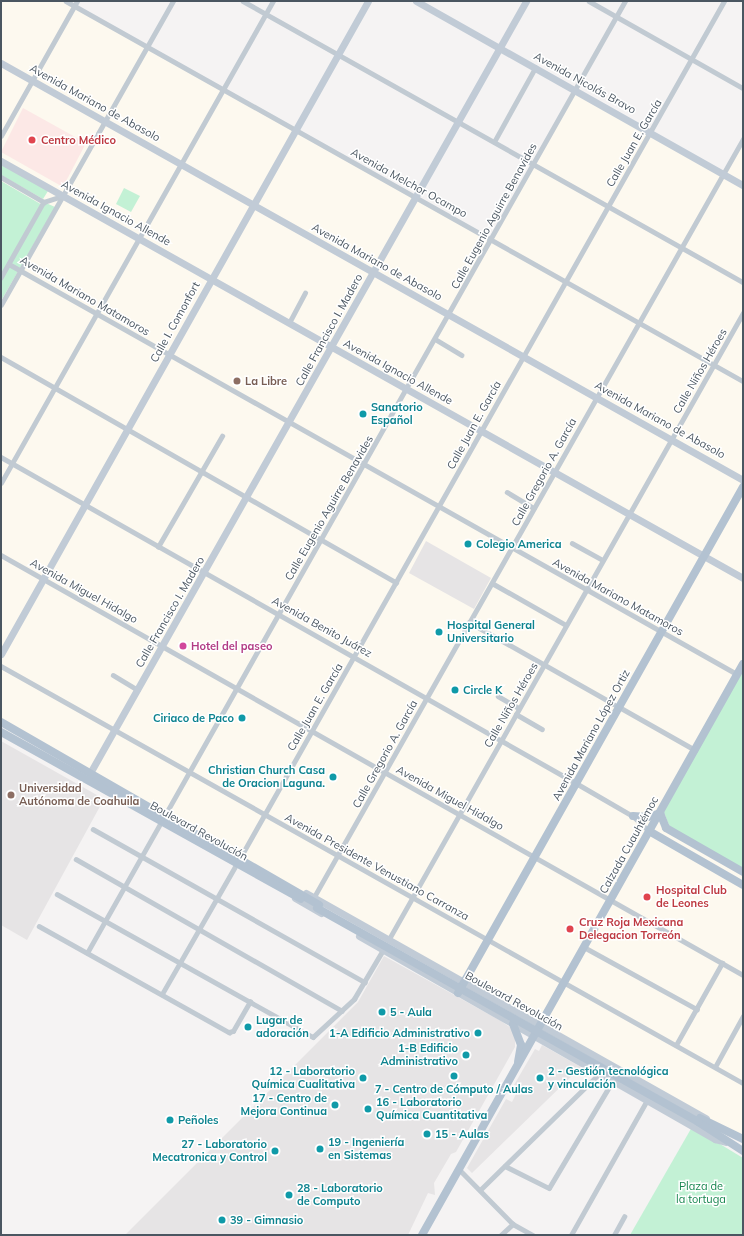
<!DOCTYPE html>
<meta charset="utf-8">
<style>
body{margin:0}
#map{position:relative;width:744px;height:1236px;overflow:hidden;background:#f5f3f3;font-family:Mulish,sans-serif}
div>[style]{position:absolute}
.commercial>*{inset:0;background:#fdf9ef}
.education>*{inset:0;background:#e6e4e5}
.medical>*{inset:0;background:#fce8e6}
.green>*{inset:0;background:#c3f1d5}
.street>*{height:4.5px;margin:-2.25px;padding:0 2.25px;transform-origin:2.25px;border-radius:2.25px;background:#c1cad2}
.secondary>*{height:7px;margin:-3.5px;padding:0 3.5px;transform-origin:3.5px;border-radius:3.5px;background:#c1cbd6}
.primary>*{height:8px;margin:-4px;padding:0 4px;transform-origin:4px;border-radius:4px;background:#b3c2d1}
.primary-bridge>*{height:8px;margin:-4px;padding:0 4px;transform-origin:4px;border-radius:4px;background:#b3c2d1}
.dots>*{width:11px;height:11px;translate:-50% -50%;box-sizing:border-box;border:2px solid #fff;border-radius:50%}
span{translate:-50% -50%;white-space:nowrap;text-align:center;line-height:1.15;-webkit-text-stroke:3px #fff;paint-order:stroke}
.street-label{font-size:11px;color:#4a5661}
.health-label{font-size:11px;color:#be3a42;font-weight:700}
.left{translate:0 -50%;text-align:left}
.education-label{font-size:11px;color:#785e54;font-weight:700}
.culture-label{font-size:11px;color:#0d838f;font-weight:700}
.right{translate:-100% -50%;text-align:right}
.hotel-label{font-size:11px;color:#b23c85;font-weight:700}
.park-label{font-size:11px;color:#17864f}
.frame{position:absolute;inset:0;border:2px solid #4a5661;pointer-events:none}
</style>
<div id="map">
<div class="commercial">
<div style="clip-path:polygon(1px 1px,64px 1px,491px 241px,575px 92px,724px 176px,743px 143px,743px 1139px,1px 724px)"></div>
</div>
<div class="education">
<div style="clip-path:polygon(426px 541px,491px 578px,474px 609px,409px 573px)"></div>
<div style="clip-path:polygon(1px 741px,104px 799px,27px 940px,1px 925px)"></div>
<div style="clip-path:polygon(384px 956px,501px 1021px,511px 1028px,515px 1039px,515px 1047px,456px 1152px,451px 1154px,434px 1183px,435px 1195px,428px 1193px,408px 1235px,125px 1235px,358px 1002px)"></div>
<div style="clip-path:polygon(542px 1045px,581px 1067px,472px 1173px,467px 1168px,506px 1099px,512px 1102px,519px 1088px,514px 1085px,535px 1049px,539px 1051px)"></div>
</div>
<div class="medical">
<div style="clip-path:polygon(23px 108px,86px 143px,63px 187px,1px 152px)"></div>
</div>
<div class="green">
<div style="clip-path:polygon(1px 164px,48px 191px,43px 199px,1px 175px)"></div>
<div style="clip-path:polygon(1px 181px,44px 206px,46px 203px,55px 207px,1px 301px)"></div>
<div style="clip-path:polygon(124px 188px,140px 196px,131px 212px,116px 204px)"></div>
<div style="clip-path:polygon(743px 668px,743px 870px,675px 831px,669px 825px,663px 810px)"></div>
<div style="clip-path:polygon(692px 1127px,743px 1158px,743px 1235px,630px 1235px)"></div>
</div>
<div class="street">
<div style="left:66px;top:1px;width:776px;rotate:29.31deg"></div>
<div style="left:243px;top:1px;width:574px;rotate:29.34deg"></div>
<div style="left:589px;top:1px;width:177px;rotate:29.5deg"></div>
<div style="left:1px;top:136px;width:155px;rotate:-60.6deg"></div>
<div style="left:494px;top:142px;width:85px;rotate:-61deg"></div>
<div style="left:1px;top:177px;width:50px;rotate:30.2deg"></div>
<div style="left:44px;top:202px;width:87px;rotate:119.5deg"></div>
<div style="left:44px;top:202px;width:20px;rotate:-18deg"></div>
<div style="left:9px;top:264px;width:836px;rotate:29.39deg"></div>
<div style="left:1px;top:305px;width:349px;rotate:-60.5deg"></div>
<div style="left:289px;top:323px;width:34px;rotate:-62deg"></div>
<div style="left:435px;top:339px;width:31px;rotate:31deg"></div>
<div style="left:1px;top:357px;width:455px;rotate:29.7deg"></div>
<div style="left:1px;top:457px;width:661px;rotate:29.55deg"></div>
<div style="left:576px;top:783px;width:66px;rotate:30.1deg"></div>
<div style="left:633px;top:816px;width:22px;rotate:43deg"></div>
<div style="left:1px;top:483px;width:553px;rotate:-60.56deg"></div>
<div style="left:507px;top:492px;width:31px;rotate:31deg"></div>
<div style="left:572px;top:543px;width:35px;rotate:29deg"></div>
<div style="left:158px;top:547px;width:128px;rotate:-60deg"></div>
<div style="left:1px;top:555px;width:853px;rotate:29.51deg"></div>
<div style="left:492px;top:583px;width:85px;rotate:29.6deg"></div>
<div style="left:469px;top:622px;width:260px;rotate:29.5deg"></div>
<div style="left:1px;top:666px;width:851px;rotate:29.34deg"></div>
<div style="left:113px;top:675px;width:29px;rotate:31deg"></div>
<div style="left:498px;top:696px;width:24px;rotate:30deg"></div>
<div style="left:516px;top:714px;width:30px;rotate:30deg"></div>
<div style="left:165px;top:815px;width:935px;rotate:-60.53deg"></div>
<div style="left:93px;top:829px;width:312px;rotate:29.4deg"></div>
<div style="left:240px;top:858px;width:984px;rotate:-60.54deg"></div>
<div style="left:76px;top:859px;width:306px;rotate:29.7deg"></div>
<div style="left:57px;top:894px;width:293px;rotate:29.2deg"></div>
<div style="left:313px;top:1037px;width:56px;rotate:-42.8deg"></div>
<div style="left:354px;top:999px;width:57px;rotate:-59.4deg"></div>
<div style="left:314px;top:897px;width:871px;rotate:-60.49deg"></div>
<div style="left:39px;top:926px;width:218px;rotate:29.2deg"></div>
<div style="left:229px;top:1032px;width:4px;rotate:-14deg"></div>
<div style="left:233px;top:1031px;width:34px;rotate:-60deg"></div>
<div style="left:389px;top:939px;width:719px;rotate:-60.51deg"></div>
<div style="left:584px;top:947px;width:129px;rotate:28.8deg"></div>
<div style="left:87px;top:953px;width:150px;rotate:-60.5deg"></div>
<div style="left:162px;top:994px;width:149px;rotate:-60.2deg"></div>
<div style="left:676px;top:1045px;width:94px;rotate:-60.7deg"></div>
<div style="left:715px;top:1067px;width:58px;rotate:-61.2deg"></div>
<div style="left:505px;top:1166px;width:49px;rotate:26.6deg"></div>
<div style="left:549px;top:1188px;width:126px;rotate:-59.3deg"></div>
<div style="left:459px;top:1169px;width:77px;rotate:45.5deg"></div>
<div style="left:513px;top:1224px;width:23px;rotate:29deg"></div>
<div style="left:480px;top:1190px;width:168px;rotate:-44.3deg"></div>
<div style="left:501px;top:1235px;width:16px;rotate:-43deg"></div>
<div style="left:571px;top:1235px;width:155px;rotate:-60.6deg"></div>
<div style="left:614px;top:1235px;width:21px;rotate:-61deg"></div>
</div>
<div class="secondary">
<div style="left:416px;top:1px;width:375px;rotate:29.4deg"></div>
<div style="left:1px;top:63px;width:851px;rotate:29.34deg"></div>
<div style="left:1px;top:161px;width:851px;rotate:29.34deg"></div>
<div style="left:1px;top:654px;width:749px;rotate:-60.66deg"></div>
<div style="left:90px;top:773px;width:887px;rotate:-60.54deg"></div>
<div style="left:306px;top:893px;width:459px;rotate:29.4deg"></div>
<div style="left:295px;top:898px;width:30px;rotate:30deg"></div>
<div style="left:359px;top:936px;width:410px;rotate:29.7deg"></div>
<div style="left:715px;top:1139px;width:11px;rotate:15deg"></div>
</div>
<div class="primary">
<div style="left:1px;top:722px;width:367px;rotate:29.9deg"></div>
<div style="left:1px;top:732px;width:343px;rotate:29.1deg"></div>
<div style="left:633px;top:816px;width:15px;rotate:4deg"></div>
<div style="left:648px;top:817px;width:13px;rotate:-18deg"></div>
<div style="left:660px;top:813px;width:16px;rotate:68deg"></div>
<div style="left:666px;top:828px;width:89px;rotate:29.7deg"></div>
<div style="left:649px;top:831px;width:108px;rotate:29.9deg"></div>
<div style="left:458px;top:993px;width:581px;rotate:-60.61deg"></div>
<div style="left:513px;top:1024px;width:22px;rotate:69deg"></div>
<div style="left:521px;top:1045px;width:17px;rotate:100deg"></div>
<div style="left:700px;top:1118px;width:48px;rotate:26deg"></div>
<div style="left:698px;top:1122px;width:54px;rotate:32.8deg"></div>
<div style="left:422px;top:1235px;width:655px;rotate:-60.66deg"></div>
</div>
<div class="primary-bridge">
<div style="left:317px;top:908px;width:437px;rotate:29.3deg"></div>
</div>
<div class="dots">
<div style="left:32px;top:140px;background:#e0444e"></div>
<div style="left:237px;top:381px;background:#8d6e63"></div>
<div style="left:363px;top:414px;background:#0f9aa8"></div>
<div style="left:468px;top:544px;background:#0f9aa8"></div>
<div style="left:439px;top:632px;background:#0f9aa8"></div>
<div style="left:183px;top:646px;background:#d1479c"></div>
<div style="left:455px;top:690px;background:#0f9aa8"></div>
<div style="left:242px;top:718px;background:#0f9aa8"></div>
<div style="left:333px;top:777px;background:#0f9aa8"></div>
<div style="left:11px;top:795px;background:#8d6e63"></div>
<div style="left:647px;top:897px;background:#e0444e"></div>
<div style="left:570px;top:929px;background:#e0444e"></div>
<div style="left:382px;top:1012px;background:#0f9aa8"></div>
<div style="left:248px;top:1027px;background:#0f9aa8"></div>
<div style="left:478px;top:1033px;background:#0f9aa8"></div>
<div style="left:466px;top:1055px;background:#0f9aa8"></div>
<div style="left:454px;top:1076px;background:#0f9aa8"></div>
<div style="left:363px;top:1078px;background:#0f9aa8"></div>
<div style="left:540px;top:1078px;background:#0f9aa8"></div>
<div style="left:335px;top:1105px;background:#0f9aa8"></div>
<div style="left:368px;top:1109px;background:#0f9aa8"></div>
<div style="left:170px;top:1120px;background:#0f9aa8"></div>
<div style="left:427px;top:1134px;background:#0f9aa8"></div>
<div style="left:320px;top:1149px;background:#0f9aa8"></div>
<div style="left:275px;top:1151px;background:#0f9aa8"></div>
<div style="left:289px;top:1195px;background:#0f9aa8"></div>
<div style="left:222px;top:1220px;background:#0f9aa8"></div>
</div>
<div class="street-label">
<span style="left:585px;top:83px;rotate:29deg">Avenida Nicolás Bravo</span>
<span style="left:95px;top:103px;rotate:29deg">Avenida Mariano de Abasolo</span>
<span style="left:634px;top:143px;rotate:-60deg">Calle Juan E. García</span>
<span style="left:409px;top:183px;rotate:29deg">Avenida Melchor Ocampo</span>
<span style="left:116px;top:213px;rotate:29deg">Avenida Ignacio Allende</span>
<span style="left:494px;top:216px;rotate:-61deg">Calle Eugenio Aguirre Benavides</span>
<span style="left:377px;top:262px;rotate:29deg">Avenida Mariano de Abasolo</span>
<span style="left:85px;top:296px;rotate:30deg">Avenida Mariano Matamoros</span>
<span style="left:175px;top:322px;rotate:-61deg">Calle I. Comonfort</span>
<span style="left:329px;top:330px;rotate:-61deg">Calle Francisco I. Madero</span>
<span style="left:700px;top:371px;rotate:-60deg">Calle Niños Héroes</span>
<span style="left:398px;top:372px;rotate:29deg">Avenida Ignacio Allende</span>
<span style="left:660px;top:420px;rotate:29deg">Avenida Mariano de Abasolo</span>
<span style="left:474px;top:425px;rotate:-61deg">Calle Juan E. García</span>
<span style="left:544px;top:472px;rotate:-61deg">Calle Gregorio A. García</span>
<span style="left:329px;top:508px;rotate:-60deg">Calle Eugenio Aguirre Benavides</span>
<span style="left:84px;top:591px;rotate:29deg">Avenida Miguel Hidalgo</span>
<span style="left:618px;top:597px;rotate:29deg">Avenida Mariano Matamoros</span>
<span style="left:170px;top:612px;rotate:-60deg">Calle Francisco I. Madero</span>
<span style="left:322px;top:627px;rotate:29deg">Avenida Benito Juárez</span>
<span style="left:511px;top:705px;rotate:-60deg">Calle Niños Héroes</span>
<span style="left:315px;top:707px;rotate:-60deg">Calle Juan E. García</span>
<span style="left:591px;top:735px;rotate:-61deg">Avenida Mariano López Ortiz</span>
<span style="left:385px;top:754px;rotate:-61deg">Calle Gregorio A. García</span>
<span style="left:450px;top:798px;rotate:29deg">Avenida Miguel Hidalgo</span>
<span style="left:199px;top:831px;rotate:29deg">Boulevard Revolución</span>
<span style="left:629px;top:845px;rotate:-61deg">Calzada Cuauhtémoc</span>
<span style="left:377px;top:867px;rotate:29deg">Avenida Presidente Venustiano Carranza</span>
<span style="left:514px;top:1001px;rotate:29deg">Boulevard Revolución</span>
</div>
<div class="health-label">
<span class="left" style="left:41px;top:140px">Centro Médico</span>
<span class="left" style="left:656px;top:897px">Hospital Club<br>de Leones</span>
<span class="left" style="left:579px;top:929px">Cruz Roja Mexicana<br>Delegacion Torreón</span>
</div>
<div class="education-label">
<span class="left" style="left:245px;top:381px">La Libre</span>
<span class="left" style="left:19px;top:795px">Universidad<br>Autónoma de Coahuila</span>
</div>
<div class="culture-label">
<span class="left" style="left:371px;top:414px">Sanatorio<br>Español</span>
<span class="left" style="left:476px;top:544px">Colegio America</span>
<span class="left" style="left:447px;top:632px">Hospital General<br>Universitario</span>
<span class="left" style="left:463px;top:690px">Circle K</span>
<span class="right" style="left:234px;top:718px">Ciriaco de Paco</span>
<span class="right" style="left:325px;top:777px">Christian Church Casa<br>de Oracion Laguna.</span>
<span class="left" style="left:390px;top:1012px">5 - Aula</span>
<span class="left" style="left:256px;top:1027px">Lugar de<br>adoración</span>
<span class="right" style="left:470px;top:1033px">1-A Edificio Administrativo</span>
<span class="right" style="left:458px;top:1055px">1-B Edificio<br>Administrativo</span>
<span class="right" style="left:355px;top:1078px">12 - Laboratorio<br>Química Cualitativa</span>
<span class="left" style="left:548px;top:1078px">2 - Gestión tecnológica<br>y vinculación</span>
<span style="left:454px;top:1089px">7 - Centro de Cómputo / Aulas</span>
<span class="right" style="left:327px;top:1105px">17 - Centro de<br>Mejora Continua</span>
<span class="left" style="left:376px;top:1109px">16 - Laboratorio<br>Química Cuantitativa</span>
<span class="left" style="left:178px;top:1120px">Peñoles</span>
<span class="left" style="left:435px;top:1134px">15 - Aulas</span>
<span class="left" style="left:328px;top:1149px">19 - Ingeniería<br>en Sistemas</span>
<span class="right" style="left:267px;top:1151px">27 - Laboratorio<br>Mecatronica y Control</span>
<span class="left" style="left:297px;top:1195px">28 - Laboratorio<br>de Computo</span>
<span class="left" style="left:230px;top:1220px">39 - Gimnasio</span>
</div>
<div class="hotel-label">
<span class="left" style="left:191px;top:646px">Hotel del paseo</span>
</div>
<div class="park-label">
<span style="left:701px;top:1193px">Plaza de<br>la tortuga</span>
</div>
<div class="frame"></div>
</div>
